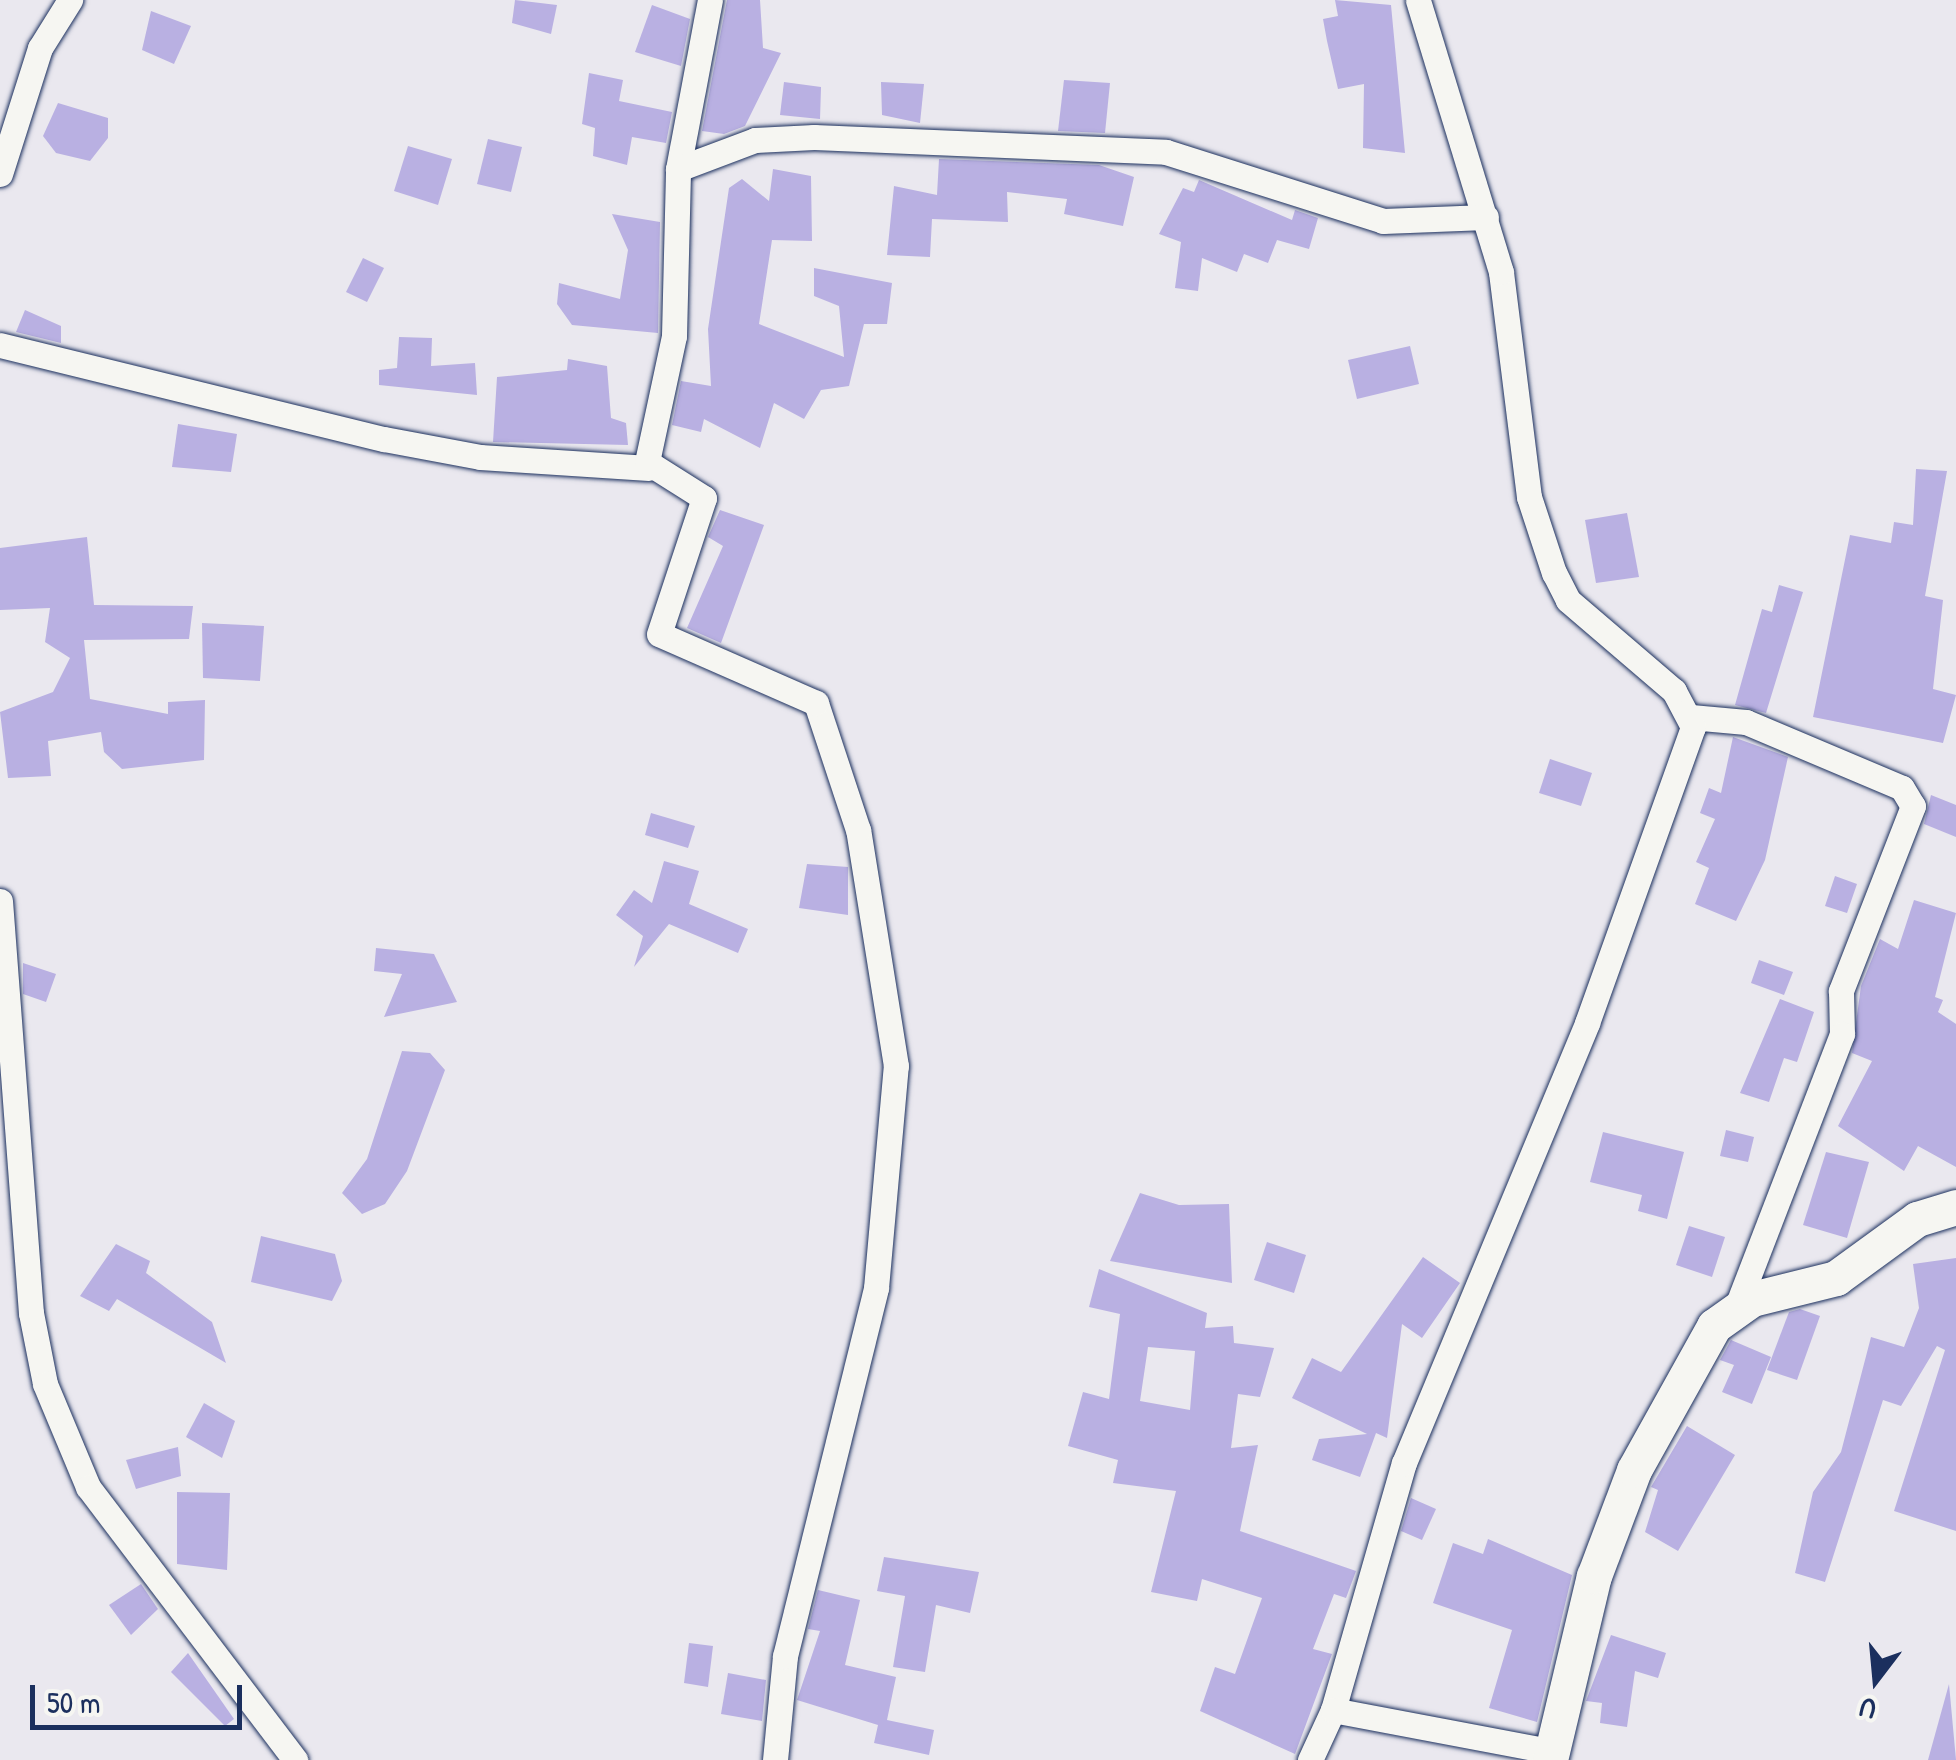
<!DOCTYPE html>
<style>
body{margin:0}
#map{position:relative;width:1956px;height:1760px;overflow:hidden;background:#eae8ef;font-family:"Patrick Hand",sans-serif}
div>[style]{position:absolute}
.building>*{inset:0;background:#b9b0e2}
.roads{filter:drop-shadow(0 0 2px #1b2f5e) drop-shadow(0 0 2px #1b2f5e)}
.street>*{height:25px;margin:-12.5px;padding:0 12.5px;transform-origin:12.5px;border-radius:12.5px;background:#f6f6f2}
.secondary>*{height:35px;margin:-17.5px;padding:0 17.5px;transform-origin:17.5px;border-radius:17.5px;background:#f6f6f2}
span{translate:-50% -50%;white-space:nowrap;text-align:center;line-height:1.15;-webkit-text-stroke:8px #f6f6f2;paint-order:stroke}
.north{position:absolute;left:1826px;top:1630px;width:100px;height:100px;-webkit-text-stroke:8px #f6f6f2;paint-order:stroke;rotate:196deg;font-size:28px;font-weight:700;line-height:40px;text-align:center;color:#1b2f5e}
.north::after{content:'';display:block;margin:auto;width:35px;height:45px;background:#1b2f5e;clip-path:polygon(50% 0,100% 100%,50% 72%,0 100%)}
.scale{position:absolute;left:30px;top:1685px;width:212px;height:45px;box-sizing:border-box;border:5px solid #1b2f5e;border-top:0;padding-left:12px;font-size:30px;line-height:35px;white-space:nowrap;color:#1b2f5e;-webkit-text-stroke:8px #f6f6f2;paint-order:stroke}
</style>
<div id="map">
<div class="building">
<div style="clip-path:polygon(515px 0,557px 5px,551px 34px,512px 23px)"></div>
<div style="clip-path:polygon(727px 0,760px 0,763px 48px,781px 53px,745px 126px,724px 134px,702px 131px)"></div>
<div style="clip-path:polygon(1335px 0,1391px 5px,1405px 153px,1363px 148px,1364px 84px,1338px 89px,1327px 41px,1323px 19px,1338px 16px)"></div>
<div style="clip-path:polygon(652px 5px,690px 19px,681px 66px,635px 52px)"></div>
<div style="clip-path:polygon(151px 11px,191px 26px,174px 64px,142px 50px)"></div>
<div style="clip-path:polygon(589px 73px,623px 80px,619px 101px,672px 112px,666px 143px,632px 137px,627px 165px,593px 156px,595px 128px,582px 124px)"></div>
<div style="clip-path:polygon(1064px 80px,1110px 83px,1105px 133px,1058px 131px)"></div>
<div style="clip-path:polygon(784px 82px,821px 87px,820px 119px,780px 115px)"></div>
<div style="clip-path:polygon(881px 82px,924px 84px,920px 123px,882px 115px)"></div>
<div style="clip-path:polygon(58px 103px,108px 118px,108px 138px,90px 161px,56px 153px,43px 136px)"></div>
<div style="clip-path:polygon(488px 139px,522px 147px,511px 192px,477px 184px)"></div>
<div style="clip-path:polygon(408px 146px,452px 159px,438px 205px,394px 191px)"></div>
<div style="clip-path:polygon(939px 159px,1099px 165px,1134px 177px,1123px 226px,1064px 214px,1067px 199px,1007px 192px,1008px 222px,932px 219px,930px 257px,887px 255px,894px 186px,937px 195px)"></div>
<div style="clip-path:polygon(773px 169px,811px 176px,812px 241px,772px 240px,759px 324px,844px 357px,839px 306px,814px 296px,814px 268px,892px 283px,887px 324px,864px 324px,849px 386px,821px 390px,804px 419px,774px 403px,760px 448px,704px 419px,701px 432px,672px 425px,681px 381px,711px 386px,708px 329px,729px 188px,742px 179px,769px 201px)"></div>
<div style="clip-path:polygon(1199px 180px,1292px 220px,1295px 210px,1318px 218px,1309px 249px,1277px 240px,1268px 263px,1244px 254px,1237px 272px,1202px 258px,1198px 291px,1175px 288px,1181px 242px,1159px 234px,1183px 188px,1194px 192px)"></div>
<div style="clip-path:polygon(612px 214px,660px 222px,658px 333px,572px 325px,557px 304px,559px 283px,620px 299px,628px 250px)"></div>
<div style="clip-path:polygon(363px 258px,384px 268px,367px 302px,346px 292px)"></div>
<div style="clip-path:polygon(25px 310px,61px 326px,61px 343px,16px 332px)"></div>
<div style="clip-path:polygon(399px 337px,432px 338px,431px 366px,475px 363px,477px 395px,379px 385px,379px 370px,397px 368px)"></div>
<div style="clip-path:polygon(1410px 346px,1419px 384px,1357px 399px,1348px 360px)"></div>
<div style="clip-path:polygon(568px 359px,607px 366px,611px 418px,626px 423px,628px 445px,493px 442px,497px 377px,567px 370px)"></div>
<div style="clip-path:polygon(178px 424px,237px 434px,231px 472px,172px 467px)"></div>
<div style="clip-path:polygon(1916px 469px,1947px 471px,1925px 596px,1943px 600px,1933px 689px,1956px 695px,1943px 743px,1813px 717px,1850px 535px,1891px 543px,1894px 522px,1913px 525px)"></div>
<div style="clip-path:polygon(720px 510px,764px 525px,721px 643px,687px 628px,723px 546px,708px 537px)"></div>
<div style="clip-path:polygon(1627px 513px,1639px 577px,1596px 583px,1585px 520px)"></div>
<div style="clip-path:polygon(87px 537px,94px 605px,193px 606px,189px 639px,84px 640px,90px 699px,168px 714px,168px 702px,205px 700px,204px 760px,122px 769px,104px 752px,101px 732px,48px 741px,51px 776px,8px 778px,0 712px,53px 692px,70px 658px,45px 642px,50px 608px,0 610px,0 548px)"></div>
<div style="clip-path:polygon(1779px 585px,1803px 592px,1766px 713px,1735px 705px,1762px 609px,1772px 612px)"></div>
<div style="clip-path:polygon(202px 623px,264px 626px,260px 681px,203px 678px)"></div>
<div style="clip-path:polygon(1733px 737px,1788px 757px,1765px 860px,1736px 921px,1695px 904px,1709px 868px,1696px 862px,1715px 819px,1700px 813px,1709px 788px,1721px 793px)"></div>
<div style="clip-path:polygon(1550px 759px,1592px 773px,1581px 806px,1539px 793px)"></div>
<div style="clip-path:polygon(1931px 795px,1956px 805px,1956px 837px,1924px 824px)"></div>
<div style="clip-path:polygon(651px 813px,695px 826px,688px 848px,645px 835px)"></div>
<div style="clip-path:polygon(664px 861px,699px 871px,689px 904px,748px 929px,738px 953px,669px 924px,634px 967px,643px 936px,616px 915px,634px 890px,652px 903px)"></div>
<div style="clip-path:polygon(807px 864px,848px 867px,848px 915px,799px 908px)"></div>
<div style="clip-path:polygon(1835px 876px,1857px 884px,1847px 913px,1825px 906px)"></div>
<div style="clip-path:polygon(1914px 900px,1956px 913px,1935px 997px,1943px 1000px,1938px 1012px,1956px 1024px,1956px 1167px,1918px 1146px,1904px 1171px,1838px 1126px,1872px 1061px,1852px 1053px,1861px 986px,1880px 939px,1898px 949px)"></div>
<div style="clip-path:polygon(376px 948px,434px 954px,457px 1002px,384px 1017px,402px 974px,374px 971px)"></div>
<div style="clip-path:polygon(1759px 960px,1793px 972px,1784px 995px,1751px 983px)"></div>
<div style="clip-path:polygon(23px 963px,56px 974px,46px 1002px,23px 994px)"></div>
<div style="clip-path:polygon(1780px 999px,1814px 1012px,1797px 1062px,1784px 1058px,1769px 1102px,1740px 1093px)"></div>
<div style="clip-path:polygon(402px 1051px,430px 1053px,445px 1070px,407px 1171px,385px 1204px,362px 1214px,342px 1193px,367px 1159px)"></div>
<div style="clip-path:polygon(1726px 1130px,1754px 1137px,1748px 1162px,1720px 1156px)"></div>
<div style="clip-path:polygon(1603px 1132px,1684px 1152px,1667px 1219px,1638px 1211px,1642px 1195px,1590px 1182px)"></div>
<div style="clip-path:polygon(1826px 1152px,1869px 1162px,1847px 1238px,1803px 1225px)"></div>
<div style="clip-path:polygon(1140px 1193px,1179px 1205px,1229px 1204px,1232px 1283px,1110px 1261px)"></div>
<div style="clip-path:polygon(1689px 1226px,1725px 1237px,1712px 1277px,1676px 1265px)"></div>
<div style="clip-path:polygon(261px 1236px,335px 1254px,342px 1281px,332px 1301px,251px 1282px)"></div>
<div style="clip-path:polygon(1267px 1242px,1306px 1255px,1294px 1293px,1254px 1280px)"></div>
<div style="clip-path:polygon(116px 1244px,150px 1261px,146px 1273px,212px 1322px,226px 1363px,117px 1299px,109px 1311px,80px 1296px)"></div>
<div style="clip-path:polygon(1423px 1257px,1460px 1283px,1422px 1338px,1402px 1324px,1387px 1438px,1376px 1433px,1360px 1477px,1312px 1460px,1319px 1439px,1367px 1434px,1292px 1398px,1312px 1358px,1341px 1372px)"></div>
<div style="clip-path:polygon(1956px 1258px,1956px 1531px,1894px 1511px,1945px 1350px,1937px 1346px,1901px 1406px,1883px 1400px,1825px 1582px,1795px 1573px,1813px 1492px,1841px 1452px,1871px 1337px,1904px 1347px,1919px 1308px,1913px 1264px)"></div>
<div style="clip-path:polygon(evenodd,1099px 1269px,1207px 1313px,1205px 1328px,1233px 1326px,1234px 1343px,1274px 1348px,1260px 1397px,1238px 1394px,1231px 1448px,1258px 1445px,1240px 1531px,1356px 1571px,1346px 1598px,1334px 1594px,1313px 1649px,1332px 1654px,1295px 1754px,1200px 1711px,1215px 1667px,1235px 1674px,1262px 1598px,1202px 1579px,1197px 1601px,1151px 1592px,1176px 1491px,1113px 1483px,1118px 1460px,1068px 1446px,1083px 1392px,1109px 1399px,1120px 1314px,1089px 1307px,1099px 1269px,1148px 1347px,1195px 1351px,1190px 1410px,1140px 1401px,1148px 1347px)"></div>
<div style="clip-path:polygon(1800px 1309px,1820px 1316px,1797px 1380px,1767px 1370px,1789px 1312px)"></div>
<div style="clip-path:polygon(1731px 1340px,1771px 1357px,1752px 1404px,1722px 1392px,1734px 1365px,1720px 1360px)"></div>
<div style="clip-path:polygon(204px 1403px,235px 1421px,222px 1458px,186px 1437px)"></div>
<div style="clip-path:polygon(1687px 1426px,1735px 1455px,1678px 1551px,1645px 1532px,1658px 1490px,1651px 1487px)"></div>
<div style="clip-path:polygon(178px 1447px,181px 1476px,136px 1489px,126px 1460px)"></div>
<div style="clip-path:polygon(177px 1492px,230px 1493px,227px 1570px,177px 1564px)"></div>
<div style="clip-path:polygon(1411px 1498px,1436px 1509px,1422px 1540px,1401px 1531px)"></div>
<div style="clip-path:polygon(1488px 1539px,1572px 1575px,1537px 1722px,1489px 1708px,1512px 1630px,1433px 1603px,1453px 1543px,1483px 1554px)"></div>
<div style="clip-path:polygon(884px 1557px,979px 1572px,970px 1613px,936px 1605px,925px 1672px,893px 1667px,905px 1596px,877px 1591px)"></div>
<div style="clip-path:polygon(141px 1584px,158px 1609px,131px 1635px,109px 1605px)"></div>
<div style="clip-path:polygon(818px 1590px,860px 1600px,845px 1665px,896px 1677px,887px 1720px,934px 1730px,929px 1755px,874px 1743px,878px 1725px,797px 1700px,820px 1631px,808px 1629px)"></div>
<div style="clip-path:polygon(1611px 1635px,1666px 1653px,1658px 1678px,1635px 1671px,1627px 1727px,1600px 1723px,1602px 1703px,1586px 1701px)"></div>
<div style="clip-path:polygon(689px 1643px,713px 1646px,708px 1687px,684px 1683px)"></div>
<div style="clip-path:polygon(188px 1653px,234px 1719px,225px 1726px,171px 1672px)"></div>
<div style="clip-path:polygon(728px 1673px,766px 1680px,762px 1721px,721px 1714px)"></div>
<div style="clip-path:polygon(1949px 1684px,1956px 1760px,1928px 1760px)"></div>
</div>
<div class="roads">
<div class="street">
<div style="left:678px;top:169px;width:172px;rotate:-79.3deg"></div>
<div style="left:0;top:174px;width:132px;rotate:-72.4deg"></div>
<div style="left:40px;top:48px;width:57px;rotate:-58deg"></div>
<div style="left:0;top:345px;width:395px;rotate:13.8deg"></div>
<div style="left:384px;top:439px;width:98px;rotate:10.6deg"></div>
<div style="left:480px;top:457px;width:169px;rotate:3.7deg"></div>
<div style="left:1691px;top:717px;width:55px;rotate:5.2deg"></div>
<div style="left:1746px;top:722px;width:169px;rotate:22.9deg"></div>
<div style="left:1902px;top:788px;width:21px;rotate:59deg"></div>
<div style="left:1913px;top:806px;width:199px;rotate:111.3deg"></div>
<div style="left:1841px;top:991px;width:43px;rotate:88.7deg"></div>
<div style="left:1842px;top:1034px;width:297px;rotate:111.1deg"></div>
<div style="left:0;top:901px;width:413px;rotate:85.7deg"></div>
<div style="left:31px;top:1313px;width:72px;rotate:78.8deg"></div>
<div style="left:45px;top:1384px;width:112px;rotate:67.3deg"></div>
<div style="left:88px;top:1487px;width:343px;rotate:52.8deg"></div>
<div style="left:1333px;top:1710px;width:257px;rotate:-74deg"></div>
<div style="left:1404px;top:1463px;width:477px;rotate:-67.4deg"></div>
<div style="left:1587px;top:1023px;width:314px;rotate:-70.3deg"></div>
<div style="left:1693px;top:727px;width:41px;rotate:-117.8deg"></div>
<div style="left:1674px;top:691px;width:140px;rotate:-139.4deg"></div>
<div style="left:1568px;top:600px;width:30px;rotate:-117deg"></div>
<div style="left:1554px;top:573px;width:80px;rotate:-108.2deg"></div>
<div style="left:1529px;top:497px;width:227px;rotate:-97.1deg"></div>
<div style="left:1501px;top:272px;width:284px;rotate:-107deg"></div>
<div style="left:775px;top:1760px;width:104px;rotate:-84.5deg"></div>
<div style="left:785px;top:1656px;width:379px;rotate:-76.1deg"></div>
<div style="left:876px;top:1288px;width:223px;rotate:-84.9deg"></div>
<div style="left:896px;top:1066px;width:239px;rotate:-99.1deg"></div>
<div style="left:858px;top:830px;width:134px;rotate:-108.3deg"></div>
<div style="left:816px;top:703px;width:171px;rotate:-156.3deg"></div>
<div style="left:659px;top:634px;width:143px;rotate:-71.7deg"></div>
<div style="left:704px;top:498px;width:67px;rotate:-147.7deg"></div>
<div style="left:647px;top:462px;width:129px;rotate:-77.9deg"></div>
<div style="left:674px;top:336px;width:167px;rotate:-88.6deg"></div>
<div style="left:678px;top:169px;width:82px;rotate:-20.6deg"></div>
<div style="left:755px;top:140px;width:59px;rotate:-2.9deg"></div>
<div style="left:814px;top:137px;width:352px;rotate:2.4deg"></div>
<div style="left:1166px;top:152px;width:228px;rotate:17.6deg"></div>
<div style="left:1383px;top:221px;width:103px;rotate:-2.2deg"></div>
<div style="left:1310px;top:1760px;width:55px;rotate:-65.3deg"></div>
<div style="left:1333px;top:1710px;width:220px;rotate:10.7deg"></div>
</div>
<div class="secondary">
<div style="left:1550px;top:1760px;width:189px;rotate:-76.6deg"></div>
<div style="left:1594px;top:1576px;width:113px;rotate:-69.3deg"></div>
<div style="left:1634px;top:1470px;width:165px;rotate:-60.9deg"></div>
<div style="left:1714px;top:1326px;width:47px;rotate:-35.4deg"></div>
<div style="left:1752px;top:1299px;width:87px;rotate:-14deg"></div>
<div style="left:1836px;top:1278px;width:100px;rotate:-36.1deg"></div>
<div style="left:1917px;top:1219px;width:41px;rotate:-17.1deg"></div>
</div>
</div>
<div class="north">U</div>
<div class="scale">50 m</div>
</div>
